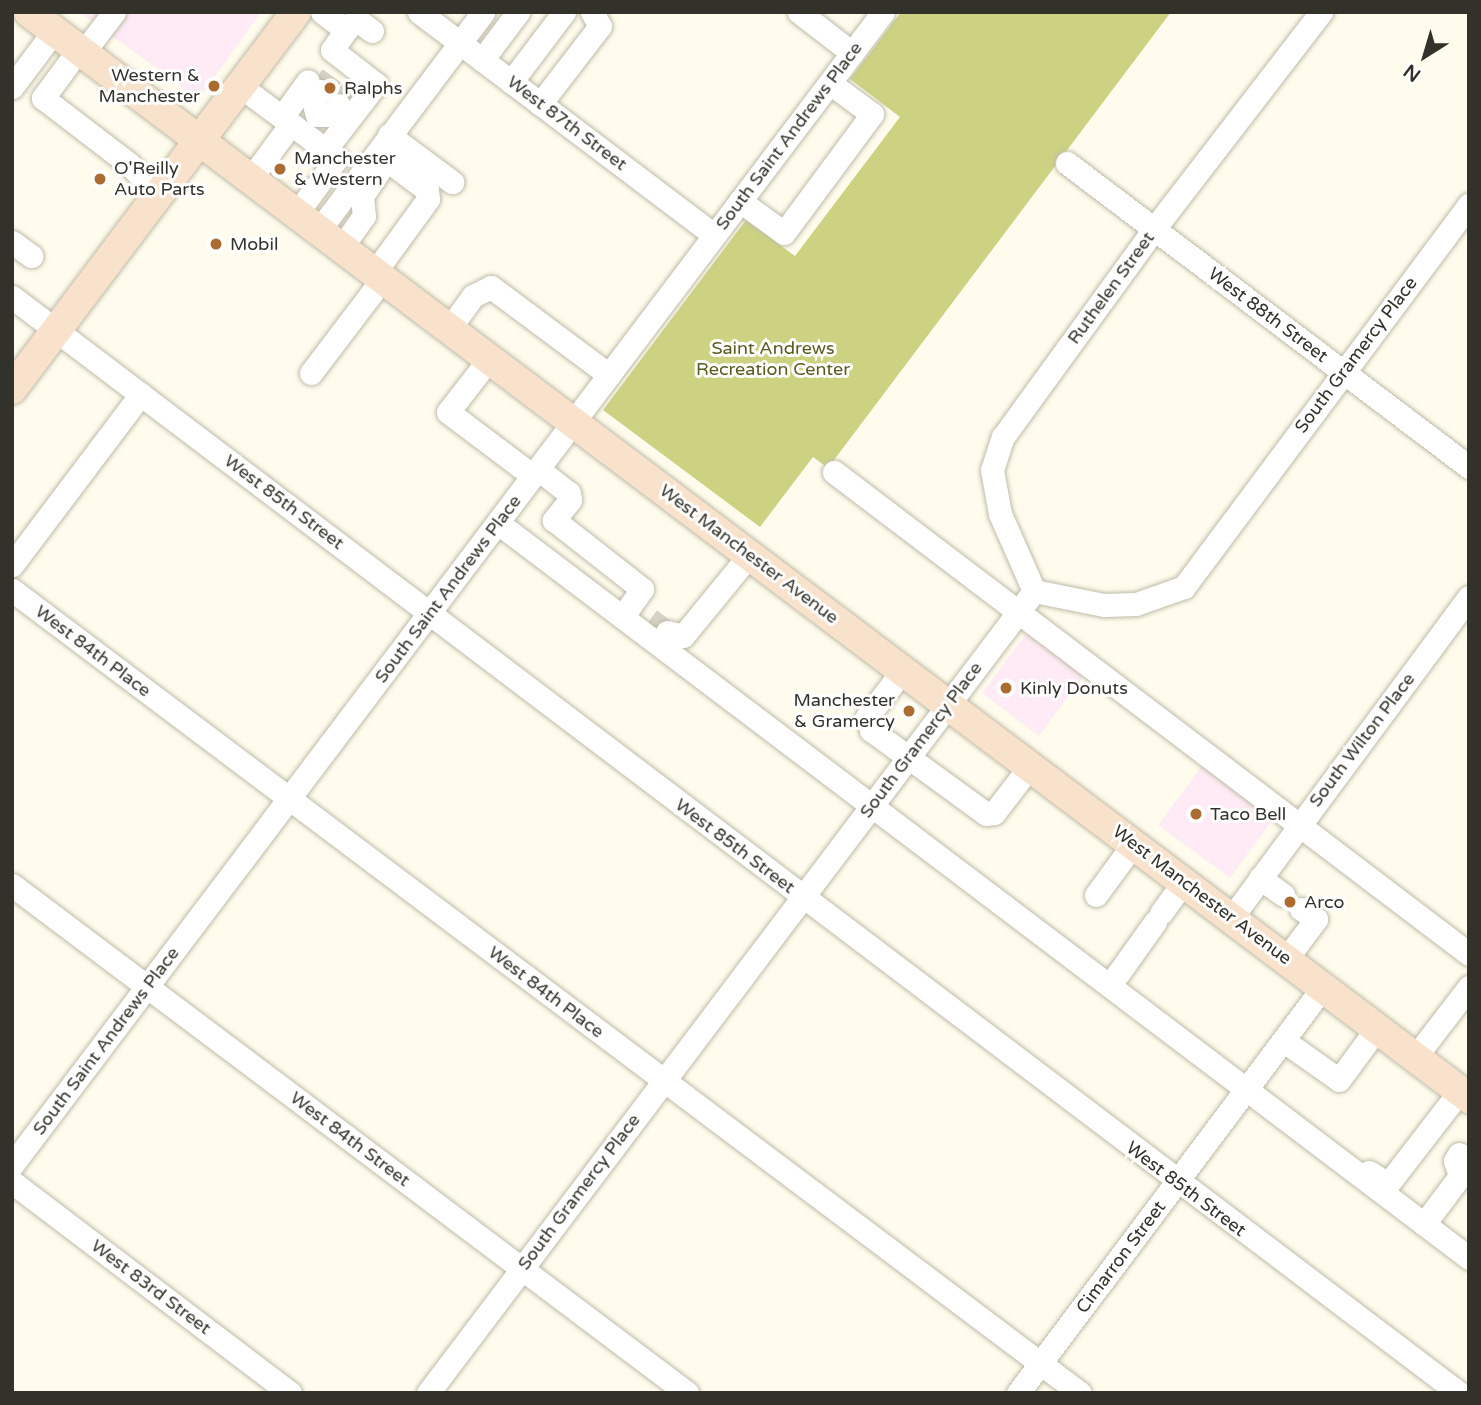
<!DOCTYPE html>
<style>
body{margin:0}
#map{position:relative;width:1481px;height:1405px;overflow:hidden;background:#fffced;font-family:"Varela Round",sans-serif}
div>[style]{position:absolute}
.commercial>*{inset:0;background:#feebf5}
.green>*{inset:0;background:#cdd282}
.minor-tunnel>*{height:23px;margin-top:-11.5px;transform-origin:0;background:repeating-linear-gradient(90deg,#d6d3c6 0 23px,transparent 0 34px)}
.roads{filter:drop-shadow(0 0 2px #bfbba9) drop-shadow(0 0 2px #bfbba9)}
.minor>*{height:23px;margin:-11.5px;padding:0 11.5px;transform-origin:11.5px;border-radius:11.5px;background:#fff}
.major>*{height:30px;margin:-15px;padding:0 15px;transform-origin:15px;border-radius:15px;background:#f9e2cb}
.dots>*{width:19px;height:19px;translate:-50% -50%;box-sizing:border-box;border:4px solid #fff;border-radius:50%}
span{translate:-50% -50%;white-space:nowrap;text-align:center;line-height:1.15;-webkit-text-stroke:6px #fff;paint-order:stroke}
.poi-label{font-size:18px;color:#32312a}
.right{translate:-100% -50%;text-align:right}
.left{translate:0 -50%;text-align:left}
.street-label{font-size:18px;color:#32312a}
.park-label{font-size:18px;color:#585a1e}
.frame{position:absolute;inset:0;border:14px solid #32312a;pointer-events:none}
.north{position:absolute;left:1390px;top:21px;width:70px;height:70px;-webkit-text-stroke:5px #fff;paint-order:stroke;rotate:217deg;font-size:19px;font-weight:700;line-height:28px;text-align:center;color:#32312a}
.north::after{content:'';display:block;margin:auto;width:24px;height:32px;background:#32312a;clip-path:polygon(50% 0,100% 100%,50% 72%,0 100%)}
</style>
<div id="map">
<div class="commercial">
<div style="clip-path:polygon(79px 12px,261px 12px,199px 99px)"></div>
<div style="clip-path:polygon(1027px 633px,1084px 675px,1039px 736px,982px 693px)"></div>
<div style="clip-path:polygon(1203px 765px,1274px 818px,1230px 878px,1158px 825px)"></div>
</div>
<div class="green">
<div style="clip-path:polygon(901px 12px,1171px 12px,828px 468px,813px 457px,760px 527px,603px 410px,746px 220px,795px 256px,900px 117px,850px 79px)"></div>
</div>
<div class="minor-tunnel">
<div style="left:321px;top:91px;width:19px;rotate:-55deg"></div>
<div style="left:339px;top:105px;width:20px;rotate:-49deg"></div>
<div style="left:650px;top:619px;width:21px;rotate:37deg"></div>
</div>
<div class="roads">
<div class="minor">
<div style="left:322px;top:12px;width:30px;rotate:37deg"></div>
<div style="left:346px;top:30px;width:24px;rotate:125deg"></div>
<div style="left:332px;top:50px;width:56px;rotate:37.7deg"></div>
<div style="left:376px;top:84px;width:83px;rotate:127.7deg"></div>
<div style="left:419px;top:12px;width:370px;rotate:37.1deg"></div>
<div style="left:799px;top:12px;width:67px;rotate:37.7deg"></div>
<div style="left:346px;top:30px;width:15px;rotate:-48deg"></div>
<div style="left:356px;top:19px;width:20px;rotate:37deg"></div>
<div style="left:79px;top:49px;width:61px;rotate:126.3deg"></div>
<div style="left:43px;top:98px;width:108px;rotate:37.5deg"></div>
<div style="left:129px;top:164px;width:42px;rotate:46deg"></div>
<div style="left:83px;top:53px;width:51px;rotate:-52.9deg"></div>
<div style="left:482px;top:60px;width:60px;rotate:-53.1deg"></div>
<div style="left:511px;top:82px;width:88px;rotate:-52.9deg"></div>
<div style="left:240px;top:86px;width:121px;rotate:36.6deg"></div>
<div style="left:337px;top:158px;width:68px;rotate:126deg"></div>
<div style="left:12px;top:87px;width:70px;rotate:-53.1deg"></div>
<div style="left:540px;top:104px;width:98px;rotate:-52.4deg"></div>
<div style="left:600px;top:26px;width:16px;rotate:-120deg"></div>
<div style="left:317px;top:115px;width:15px;rotate:-106deg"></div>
<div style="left:313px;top:101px;width:13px;rotate:-51deg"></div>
<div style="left:317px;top:115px;width:15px"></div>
<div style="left:332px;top:115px;width:12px;rotate:-55deg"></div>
<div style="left:282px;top:117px;width:44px;rotate:-54.2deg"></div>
<div style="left:389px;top:135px;width:79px;rotate:36.7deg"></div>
<div style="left:1067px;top:163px;width:504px;rotate:37.1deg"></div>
<div style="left:251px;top:178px;width:67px;rotate:-53.5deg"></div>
<div style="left:740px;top:201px;width:54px;rotate:36deg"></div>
<div style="left:784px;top:233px;width:148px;rotate:-53.5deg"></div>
<div style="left:872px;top:114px;width:52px;rotate:-143.6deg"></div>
<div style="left:319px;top:230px;width:273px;rotate:-53deg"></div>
<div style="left:12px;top:242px;width:24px;rotate:36deg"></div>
<div style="left:342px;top:247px;width:38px;rotate:-55deg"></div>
<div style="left:364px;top:216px;width:20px;rotate:-96deg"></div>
<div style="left:362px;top:196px;width:40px;rotate:-56deg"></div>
<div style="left:384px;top:163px;width:7px"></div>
<div style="left:391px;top:163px;width:45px;rotate:36.9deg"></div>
<div style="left:427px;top:190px;width:9px;rotate:84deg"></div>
<div style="left:428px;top:199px;width:90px;rotate:126deg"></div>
<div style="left:12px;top:297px;width:1815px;rotate:37.14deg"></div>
<div style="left:449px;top:329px;width:41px;rotate:-54deg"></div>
<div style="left:473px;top:296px;width:20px;rotate:-27deg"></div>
<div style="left:491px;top:287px;width:147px;rotate:36.7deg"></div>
<div style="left:489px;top:359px;width:67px;rotate:127.7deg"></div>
<div style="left:448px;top:412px;width:106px;rotate:37deg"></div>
<div style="left:311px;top:373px;width:119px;rotate:-52.8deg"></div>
<div style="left:538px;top:469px;width:39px;rotate:38deg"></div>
<div style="left:569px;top:493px;width:7px;rotate:82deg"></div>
<div style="left:570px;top:500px;width:26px;rotate:129deg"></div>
<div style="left:554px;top:520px;width:112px;rotate:38.1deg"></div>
<div style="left:642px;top:589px;width:24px;rotate:125deg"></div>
<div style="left:834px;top:472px;width:797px;rotate:37.2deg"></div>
<div style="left:498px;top:523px;width:1218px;rotate:37.12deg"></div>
<div style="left:12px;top:565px;width:214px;rotate:-53deg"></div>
<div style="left:12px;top:590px;width:1336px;rotate:36.94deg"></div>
<div style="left:1034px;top:591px;width:84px;rotate:-113.8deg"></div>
<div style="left:1000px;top:514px;width:45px;rotate:-100.3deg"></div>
<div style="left:992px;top:470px;width:35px;rotate:-72deg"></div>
<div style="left:1003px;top:437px;width:257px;rotate:-54deg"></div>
<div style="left:1154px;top:229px;width:274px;rotate:-52.4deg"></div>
<div style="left:1034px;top:591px;width:71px;rotate:11.3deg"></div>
<div style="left:1104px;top:605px;width:32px;rotate:-2deg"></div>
<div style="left:1136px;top:604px;width:51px;rotate:-19.5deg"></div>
<div style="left:1184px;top:587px;width:477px;rotate:-53.3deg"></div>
<div style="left:667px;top:632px;width:16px;rotate:14deg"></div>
<div style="left:683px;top:636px;width:106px;rotate:-50.7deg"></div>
<div style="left:904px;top:669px;width:61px;rotate:127.6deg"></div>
<div style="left:867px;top:717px;width:14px;rotate:73deg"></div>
<div style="left:871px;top:730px;width:142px;rotate:36.1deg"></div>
<div style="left:986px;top:814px;width:8px;rotate:-7deg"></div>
<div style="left:994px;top:813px;width:61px;rotate:-52.4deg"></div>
<div style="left:1260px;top:878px;width:29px;rotate:36deg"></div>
<div style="left:12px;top:885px;width:845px;rotate:36.96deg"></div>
<div style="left:1096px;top:895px;width:64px;rotate:-53.8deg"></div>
<div style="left:1161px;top:913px;width:39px;rotate:-54deg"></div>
<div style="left:1232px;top:917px;width:398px;rotate:-53.5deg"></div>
<div style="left:1286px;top:959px;width:50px;rotate:-53.1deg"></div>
<div style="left:1316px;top:919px;width:18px;rotate:-146deg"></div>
<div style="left:1115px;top:978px;width:69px;rotate:-54.5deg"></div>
<div style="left:1284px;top:1041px;width:67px;rotate:35.3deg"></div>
<div style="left:1339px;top:1080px;width:64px;rotate:-53.8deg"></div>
<div style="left:1416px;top:1056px;width:87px;rotate:-52.5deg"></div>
<div style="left:12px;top:1165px;width:1445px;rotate:-52.93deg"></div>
<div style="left:1369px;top:1172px;width:22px;rotate:32deg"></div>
<div style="left:1388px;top:1184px;width:118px;rotate:-52.3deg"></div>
<div style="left:12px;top:1182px;width:349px;rotate:37.2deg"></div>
<div style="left:1424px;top:1224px;width:60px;rotate:-53.1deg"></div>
<div style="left:1460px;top:1176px;width:16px;rotate:-108deg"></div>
<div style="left:1455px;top:1161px;width:8px;rotate:-60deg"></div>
<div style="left:428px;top:1393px;width:1005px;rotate:-52.92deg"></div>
<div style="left:1018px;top:1393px;width:508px;rotate:-53.08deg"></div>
</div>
<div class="major">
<div style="left:29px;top:12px;width:1804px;rotate:37.02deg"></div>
<div style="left:12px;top:389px;width:472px;rotate:-53deg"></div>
</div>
</div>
<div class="dots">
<div style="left:214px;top:86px;background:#ab6c32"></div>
<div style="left:330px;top:88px;background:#ab6c32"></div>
<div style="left:280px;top:169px;background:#ab6c32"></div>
<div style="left:100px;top:179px;background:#ab6c32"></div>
<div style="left:216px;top:244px;background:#ab6c32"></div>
<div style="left:1006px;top:688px;background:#ab6c32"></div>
<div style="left:909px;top:711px;background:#ab6c32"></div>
<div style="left:1196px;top:814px;background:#ab6c32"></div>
<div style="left:1290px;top:902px;background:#ab6c32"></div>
</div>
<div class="poi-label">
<span class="right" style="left:200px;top:86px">Western &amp;<br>Manchester</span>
<span class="left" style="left:344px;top:88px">Ralphs</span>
<span class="left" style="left:294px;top:169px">Manchester<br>&amp; Western</span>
<span class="left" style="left:114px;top:179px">O'Reilly<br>Auto Parts</span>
<span class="left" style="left:230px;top:244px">Mobil</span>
<span class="left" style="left:1020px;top:688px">Kinly Donuts</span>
<span class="right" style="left:895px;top:711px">Manchester<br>&amp; Gramercy</span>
<span class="left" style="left:1210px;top:814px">Taco Bell</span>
<span class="left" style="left:1304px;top:902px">Arco</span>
</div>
<div class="street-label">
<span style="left:567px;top:123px;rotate:37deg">West 87th Street</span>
<span style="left:789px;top:136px;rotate:-53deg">South Saint Andrews Place</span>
<span style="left:1111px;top:288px;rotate:-54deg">Ruthelen Street</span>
<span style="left:1268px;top:315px;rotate:37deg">West 88th Street</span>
<span style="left:1356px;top:355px;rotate:-53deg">South Gramercy Place</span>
<span style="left:284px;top:502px;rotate:37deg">West 85th Street</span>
<span style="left:749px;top:554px;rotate:37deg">West Manchester Avenue</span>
<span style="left:448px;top:589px;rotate:-53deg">South Saint Andrews Place</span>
<span style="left:93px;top:651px;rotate:37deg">West 84th Place</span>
<span style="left:921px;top:740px;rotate:-53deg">South Gramercy Place</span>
<span style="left:1362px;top:740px;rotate:-53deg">South Wilton Place</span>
<span style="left:735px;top:846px;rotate:37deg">West 85th Street</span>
<span style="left:1202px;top:895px;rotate:37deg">West Manchester Avenue</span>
<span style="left:546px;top:992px;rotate:37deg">West 84th Place</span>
<span style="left:106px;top:1041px;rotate:-53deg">South Saint Andrews Place</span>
<span style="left:350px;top:1139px;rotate:37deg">West 84th Street</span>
<span style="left:1186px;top:1189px;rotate:37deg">West 85th Street</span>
<span style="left:579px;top:1192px;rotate:-53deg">South Gramercy Place</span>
<span style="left:1121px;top:1257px;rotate:-53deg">Cimarron Street</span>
<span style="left:151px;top:1287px;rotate:37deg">West 83rd Street</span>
</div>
<div class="park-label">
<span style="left:773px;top:359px">Saint Andrews<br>Recreation Center</span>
</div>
<div class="frame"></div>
<div class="north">N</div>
</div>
